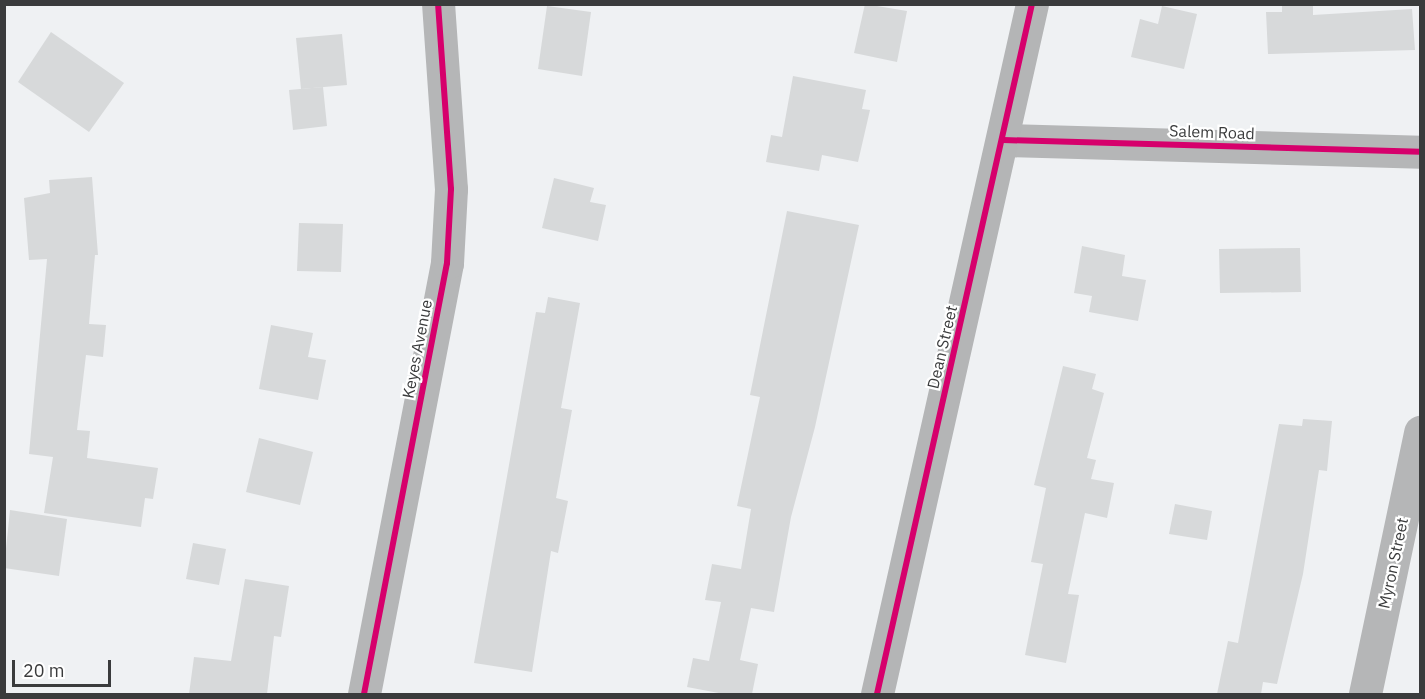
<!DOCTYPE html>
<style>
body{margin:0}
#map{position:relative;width:1425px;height:699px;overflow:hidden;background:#eff1f3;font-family:"IBM Plex Sans",sans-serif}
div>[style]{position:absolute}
.building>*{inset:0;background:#d7d9da}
.street>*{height:33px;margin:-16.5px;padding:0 16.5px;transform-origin:16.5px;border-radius:16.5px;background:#b5b6b7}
.secondary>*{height:33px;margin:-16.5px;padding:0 16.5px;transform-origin:16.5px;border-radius:16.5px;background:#b4b5b6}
.cycleway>*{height:6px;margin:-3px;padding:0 3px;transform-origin:3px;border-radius:3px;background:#d6006c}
span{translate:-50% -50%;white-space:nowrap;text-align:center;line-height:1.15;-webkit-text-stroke:4.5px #fff;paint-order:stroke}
.street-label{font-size:16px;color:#3a3b3c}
.frame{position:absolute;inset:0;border:6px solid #3a3b3c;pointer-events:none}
.scale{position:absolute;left:12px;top:660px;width:99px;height:27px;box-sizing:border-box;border:3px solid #3a3b3c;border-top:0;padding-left:8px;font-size:18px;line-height:21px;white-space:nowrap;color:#3a3b3c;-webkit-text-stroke:4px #fff;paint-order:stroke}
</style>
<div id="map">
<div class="building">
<div style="clip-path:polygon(865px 4px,907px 11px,897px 62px,854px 53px)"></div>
<div style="clip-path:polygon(1282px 4px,1313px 4px,1313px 15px,1412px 9px,1415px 50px,1268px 54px,1266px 12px,1282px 12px)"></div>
<div style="clip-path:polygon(547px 6px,591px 12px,582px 76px,538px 69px)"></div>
<div style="clip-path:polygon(1162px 6px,1197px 14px,1184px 69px,1131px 57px,1140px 19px,1158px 24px)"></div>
<div style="clip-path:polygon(51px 32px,124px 83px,89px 132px,18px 82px)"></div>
<div style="clip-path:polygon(342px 34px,347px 85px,301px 89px,296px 38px)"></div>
<div style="clip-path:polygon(793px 76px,866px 90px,862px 109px,870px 110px,858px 162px,822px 155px,819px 171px,766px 162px,771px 135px,782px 137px)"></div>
<div style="clip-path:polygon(323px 87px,327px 126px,293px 130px,289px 90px)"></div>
<div style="clip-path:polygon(92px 177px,98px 255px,95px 255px,89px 324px,106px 325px,103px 357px,86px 355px,77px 430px,90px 431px,87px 458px,158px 468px,153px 499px,145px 498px,141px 527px,44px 513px,53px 457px,29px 454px,47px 259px,29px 260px,24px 198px,50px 193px,49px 180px)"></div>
<div style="clip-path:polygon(554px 178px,594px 188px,590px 202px,606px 205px,598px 241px,542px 228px)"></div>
<div style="clip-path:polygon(787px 211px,859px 225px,815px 427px,791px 517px,774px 612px,751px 608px,740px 660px,758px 664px,752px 694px,724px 694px,687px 687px,693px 658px,709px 661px,721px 602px,705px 600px,712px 564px,741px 569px,751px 509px,737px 506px,760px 397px,750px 395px)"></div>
<div style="clip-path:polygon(299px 223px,343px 224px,341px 272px,297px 271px)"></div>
<div style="clip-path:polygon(1082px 246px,1125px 255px,1122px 276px,1146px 280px,1138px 321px,1089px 312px,1092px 296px,1074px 293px)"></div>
<div style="clip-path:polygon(1300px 248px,1301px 292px,1220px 293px,1219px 249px)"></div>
<div style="clip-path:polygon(548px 297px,580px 303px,561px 408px,572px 410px,556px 498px,568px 501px,558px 553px,551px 551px,532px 672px,474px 663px,536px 312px,545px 313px)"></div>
<div style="clip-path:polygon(271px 325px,313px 333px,308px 357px,326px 360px,318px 400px,259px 389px)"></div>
<div style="clip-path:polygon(1063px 366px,1096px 374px,1092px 389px,1104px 393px,1087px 458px,1096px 460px,1091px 479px,1114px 483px,1107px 518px,1085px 513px,1068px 594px,1079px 595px,1066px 663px,1025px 655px,1043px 564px,1031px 562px,1046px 488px,1034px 485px)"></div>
<div style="clip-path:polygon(1303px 419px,1332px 421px,1327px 471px,1319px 470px,1303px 574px,1277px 684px,1263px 682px,1261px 694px,1217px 694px,1228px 641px,1238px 643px,1279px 424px,1302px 426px)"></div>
<div style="clip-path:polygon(259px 438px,313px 452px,300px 505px,246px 492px)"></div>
<div style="clip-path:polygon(1175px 504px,1212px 511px,1207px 540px,1169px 534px)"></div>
<div style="clip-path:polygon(10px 510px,67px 519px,59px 576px,4px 568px)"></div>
<div style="clip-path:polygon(193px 543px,226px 549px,219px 585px,186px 579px)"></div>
<div style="clip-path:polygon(245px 579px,289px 586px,281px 637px,274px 636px,267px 694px,189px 694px,194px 657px,231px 661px)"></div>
</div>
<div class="street">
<div style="left:1003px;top:140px;width:417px;rotate:1.6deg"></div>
<div style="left:364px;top:694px;width:439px;rotate:-79.1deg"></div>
<div style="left:447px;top:263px;width:74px;rotate:-86.9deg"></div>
<div style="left:451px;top:189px;width:185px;rotate:-94deg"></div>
<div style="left:1365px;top:694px;width:268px;rotate:-78.1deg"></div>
</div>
<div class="secondary">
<div style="left:877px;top:694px;width:707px;rotate:-77.34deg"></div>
</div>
<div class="cycleway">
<div style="left:1003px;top:140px;width:417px;rotate:1.6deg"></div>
<div style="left:364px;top:694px;width:439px;rotate:-79.1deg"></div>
<div style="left:447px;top:263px;width:74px;rotate:-86.9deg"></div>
<div style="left:451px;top:189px;width:185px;rotate:-94deg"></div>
<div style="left:877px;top:694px;width:707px;rotate:-77.34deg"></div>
</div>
<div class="street-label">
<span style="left:1212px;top:132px;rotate:2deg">Salem Road</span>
<span style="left:942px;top:347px;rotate:-77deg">Dean Street</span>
<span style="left:417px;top:349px;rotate:-79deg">Keyes Avenue</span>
<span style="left:1393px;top:563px;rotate:-78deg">Myron Street</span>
</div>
<div class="frame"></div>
<div class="scale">20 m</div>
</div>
